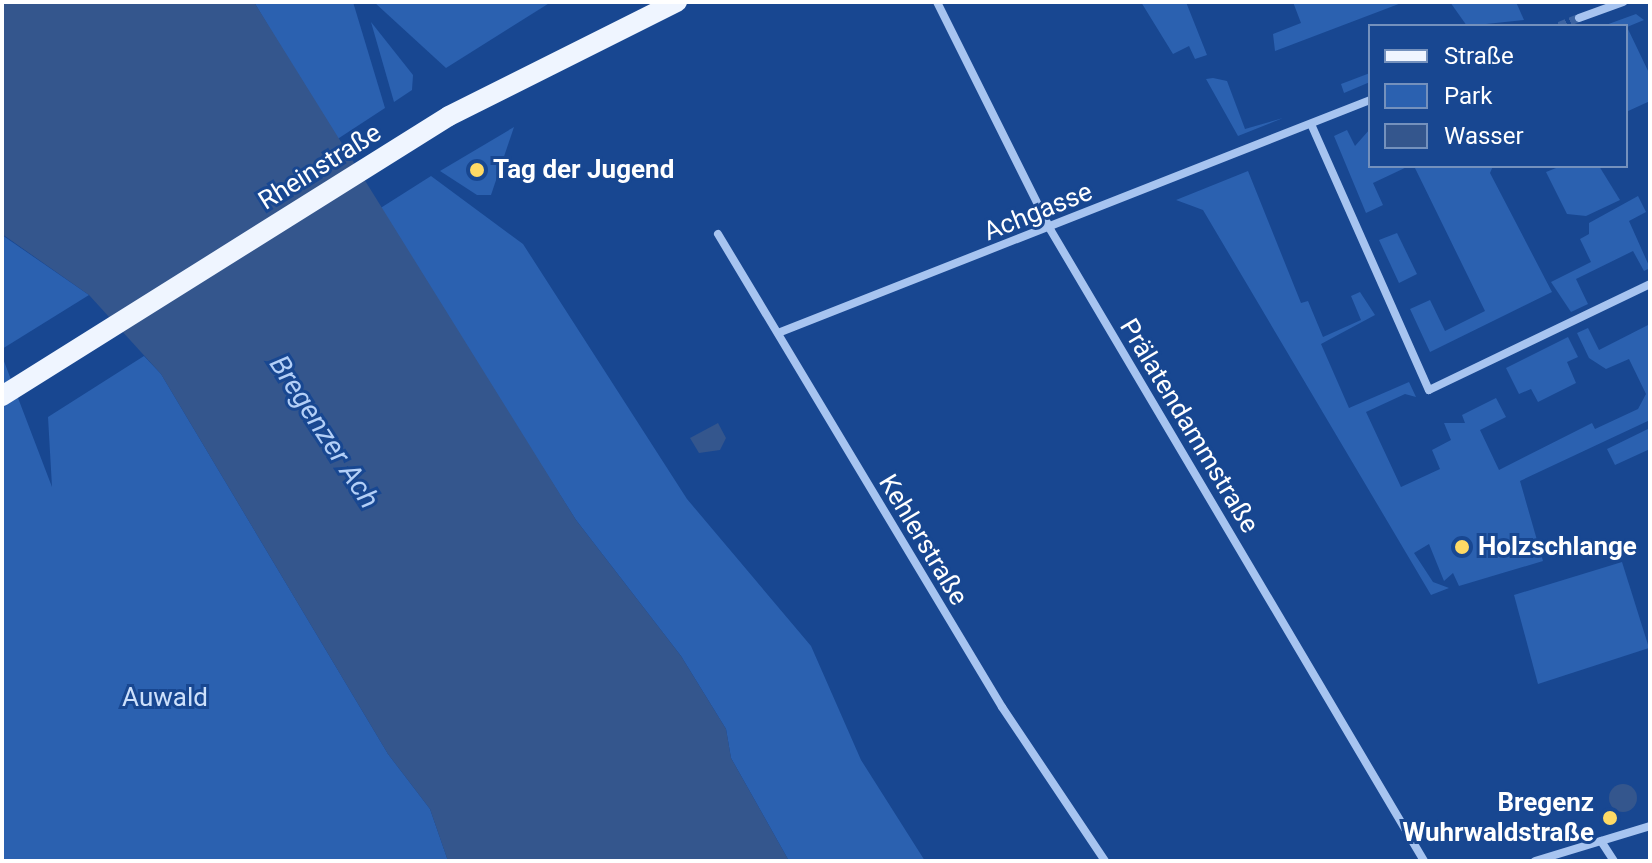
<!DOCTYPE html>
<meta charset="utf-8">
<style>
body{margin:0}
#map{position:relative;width:1652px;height:863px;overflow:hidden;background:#184791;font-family:Roboto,sans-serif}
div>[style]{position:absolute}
.green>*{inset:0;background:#2b61b0}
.water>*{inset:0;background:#34568d}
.round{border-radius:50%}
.street-tunnel>*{height:8px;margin-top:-4px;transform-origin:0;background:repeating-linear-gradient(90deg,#3b63a2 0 8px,transparent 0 12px)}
.street>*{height:8px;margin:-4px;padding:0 4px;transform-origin:4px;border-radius:4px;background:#a7c4f0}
.primary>*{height:20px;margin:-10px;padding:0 10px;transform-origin:10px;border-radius:10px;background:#eff5ff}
.dots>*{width:22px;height:22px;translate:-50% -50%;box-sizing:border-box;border:4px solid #184791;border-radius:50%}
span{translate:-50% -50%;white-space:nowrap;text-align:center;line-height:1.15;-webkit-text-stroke:6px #184791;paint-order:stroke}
.street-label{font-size:26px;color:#fff}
.poi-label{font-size:26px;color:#fff;font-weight:700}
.left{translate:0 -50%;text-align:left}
.right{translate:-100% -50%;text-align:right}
.park-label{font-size:26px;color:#cde0fb}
.water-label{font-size:28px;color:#b3cff7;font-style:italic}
.frame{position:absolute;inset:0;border:4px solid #fff;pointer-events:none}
.legend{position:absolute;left:1368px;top:24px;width:260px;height:144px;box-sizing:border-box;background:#184791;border:2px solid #7491bd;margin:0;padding:10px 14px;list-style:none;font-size:24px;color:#fff}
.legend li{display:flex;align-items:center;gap:16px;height:40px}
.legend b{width:40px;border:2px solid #7491bd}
</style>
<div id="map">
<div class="green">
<div style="clip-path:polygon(254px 2px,353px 2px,385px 108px,336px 140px)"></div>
<div style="clip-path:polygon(374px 2px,551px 2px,446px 68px)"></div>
<div style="clip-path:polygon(1141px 2px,1186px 2px,1207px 55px,1195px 59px,1189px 46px,1173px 54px)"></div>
<div style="clip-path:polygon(1293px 2px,1404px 2px,1275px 51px,1273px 34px,1301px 23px)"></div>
<div style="clip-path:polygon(1450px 2px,1516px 2px,1524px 20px,1467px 26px)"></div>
<div style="clip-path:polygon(1636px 14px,1644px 20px,1627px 27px,1650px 75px,1650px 101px,1626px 112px,1626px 26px,1603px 26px)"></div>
<div style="clip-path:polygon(371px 22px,413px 75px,412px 90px,394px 102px)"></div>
<div style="clip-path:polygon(1370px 73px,1370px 82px,1344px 93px,1341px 84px)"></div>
<div style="clip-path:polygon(1213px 78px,1227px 81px,1245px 129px,1283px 118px,1238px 136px,1206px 79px)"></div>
<div style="clip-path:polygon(514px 127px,491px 195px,477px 195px,440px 171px)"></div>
<div style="clip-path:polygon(1370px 129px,1370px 166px,1409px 166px,1373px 183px,1383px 205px,1366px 213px,1334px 136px,1347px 130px,1355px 146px)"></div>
<div style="clip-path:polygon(1414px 166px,1493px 166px,1490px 173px,1552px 292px,1430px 352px,1410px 309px,1430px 300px,1445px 331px,1485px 311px)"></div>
<div style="clip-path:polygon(1561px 166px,1599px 166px,1620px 200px,1586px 216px,1567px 214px,1546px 172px)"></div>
<div style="clip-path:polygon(1248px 171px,1301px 303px,1308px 301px,1323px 337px,1361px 320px,1351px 296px,1360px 292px,1375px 315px,1321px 344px,1349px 408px,1409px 382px,1416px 397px,1405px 394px,1366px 412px,1401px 487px,1440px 469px,1432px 450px,1451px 440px,1444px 423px,1465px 423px,1462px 415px,1496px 398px,1506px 417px,1480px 430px,1499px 470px,1592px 423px,1595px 429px,1638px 409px,1646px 394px,1629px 359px,1606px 369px,1589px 358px,1577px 333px,1588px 328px,1599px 350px,1650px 324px,1650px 420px,1520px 481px,1543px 561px,1459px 586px,1453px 573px,1444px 581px,1429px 544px,1414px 553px,1433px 582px,1449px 588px,1431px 595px,1203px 210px,1176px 200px)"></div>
<div style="clip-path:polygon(431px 176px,523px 244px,687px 499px,811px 646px,861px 760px,925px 861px,789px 861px,731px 758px,726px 729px,681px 656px,576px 520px,379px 209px)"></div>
<div style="clip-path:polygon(1638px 196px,1646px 212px,1629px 221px,1650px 268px,1644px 271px,1633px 251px,1576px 279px,1588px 304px,1571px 312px,1551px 282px,1591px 262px,1580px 239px,1589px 234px,1589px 223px)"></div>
<div style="clip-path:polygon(1397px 233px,1417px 274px,1399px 283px,1379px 240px)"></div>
<div style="clip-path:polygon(2px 235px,89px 295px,2px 349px)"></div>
<div style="clip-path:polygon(1568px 337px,1578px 357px,1567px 362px,1576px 383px,1538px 402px,1531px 389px,1519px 394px,1506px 368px)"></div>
<div style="clip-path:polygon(2px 356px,52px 487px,48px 417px,144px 356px,161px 374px,388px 754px,430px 809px,448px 861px,2px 861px)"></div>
<div style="clip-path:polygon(1650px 428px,1650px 449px,1615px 465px,1607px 449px)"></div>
<div style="clip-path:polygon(1622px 562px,1649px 648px,1538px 684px,1514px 595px)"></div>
</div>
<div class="water">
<div style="clip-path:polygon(2px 2px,254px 2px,576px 520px,681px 656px,726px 729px,731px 758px,789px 861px,448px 861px,430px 809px,388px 754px,161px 374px,89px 295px,2px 234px)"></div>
<div style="clip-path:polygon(718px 423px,726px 438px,720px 450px,699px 453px,690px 438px)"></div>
<div class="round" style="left:1609px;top:784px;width:28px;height:28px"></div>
</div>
<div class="street-tunnel">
<div style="left:1559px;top:26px;width:22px;rotate:-22deg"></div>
</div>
<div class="street">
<div style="left:937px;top:2px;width:254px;rotate:63.5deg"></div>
<div style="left:1050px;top:229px;width:734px;rotate:59.38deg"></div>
<div style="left:1579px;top:18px;width:47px;rotate:-20deg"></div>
<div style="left:1311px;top:124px;width:291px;rotate:66.1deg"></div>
<div style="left:1429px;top:390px;width:245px;rotate:-25.6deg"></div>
<div style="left:718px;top:234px;width:552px;rotate:59.02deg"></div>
<div style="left:1002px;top:707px;width:185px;rotate:56.2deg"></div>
<div style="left:778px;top:333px;width:636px;rotate:-21.48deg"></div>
<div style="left:1601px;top:841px;width:24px;rotate:57deg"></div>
<div style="left:1535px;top:861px;width:120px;rotate:-16.9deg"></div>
</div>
<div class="primary">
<div style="left:2px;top:396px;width:527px;rotate:-32.06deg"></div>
<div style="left:449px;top:116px;width:255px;rotate:-26.6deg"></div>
</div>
<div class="dots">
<div style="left:477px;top:170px;background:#ffda65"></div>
<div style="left:1462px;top:547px;background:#ffda65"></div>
<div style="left:1610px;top:818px;background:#ffda65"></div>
</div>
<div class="street-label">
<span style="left:320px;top:167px;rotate:-32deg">Rheinstraße</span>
<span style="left:1038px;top:212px;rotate:-22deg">Achgasse</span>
<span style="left:1189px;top:426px;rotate:59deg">Prälatendammstraße</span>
<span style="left:923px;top:540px;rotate:59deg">Kehlerstraße</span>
</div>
<div class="poi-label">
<span class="left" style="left:493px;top:170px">Tag der Jugend</span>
<span class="left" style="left:1478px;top:547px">Holzschlange</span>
<span class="right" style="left:1594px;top:818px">Bregenz<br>Wuhrwaldstraße</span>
</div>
<div class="park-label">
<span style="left:165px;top:698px">Auwald</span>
</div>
<div class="water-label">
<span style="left:324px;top:432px;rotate:57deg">Bregenzer Ach</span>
</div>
<div class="frame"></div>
<ul class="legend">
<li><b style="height:10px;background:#eff5ff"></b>Straße</li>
<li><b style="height:22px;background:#2b61b0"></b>Park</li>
<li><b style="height:22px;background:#34568d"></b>Wasser</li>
</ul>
</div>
